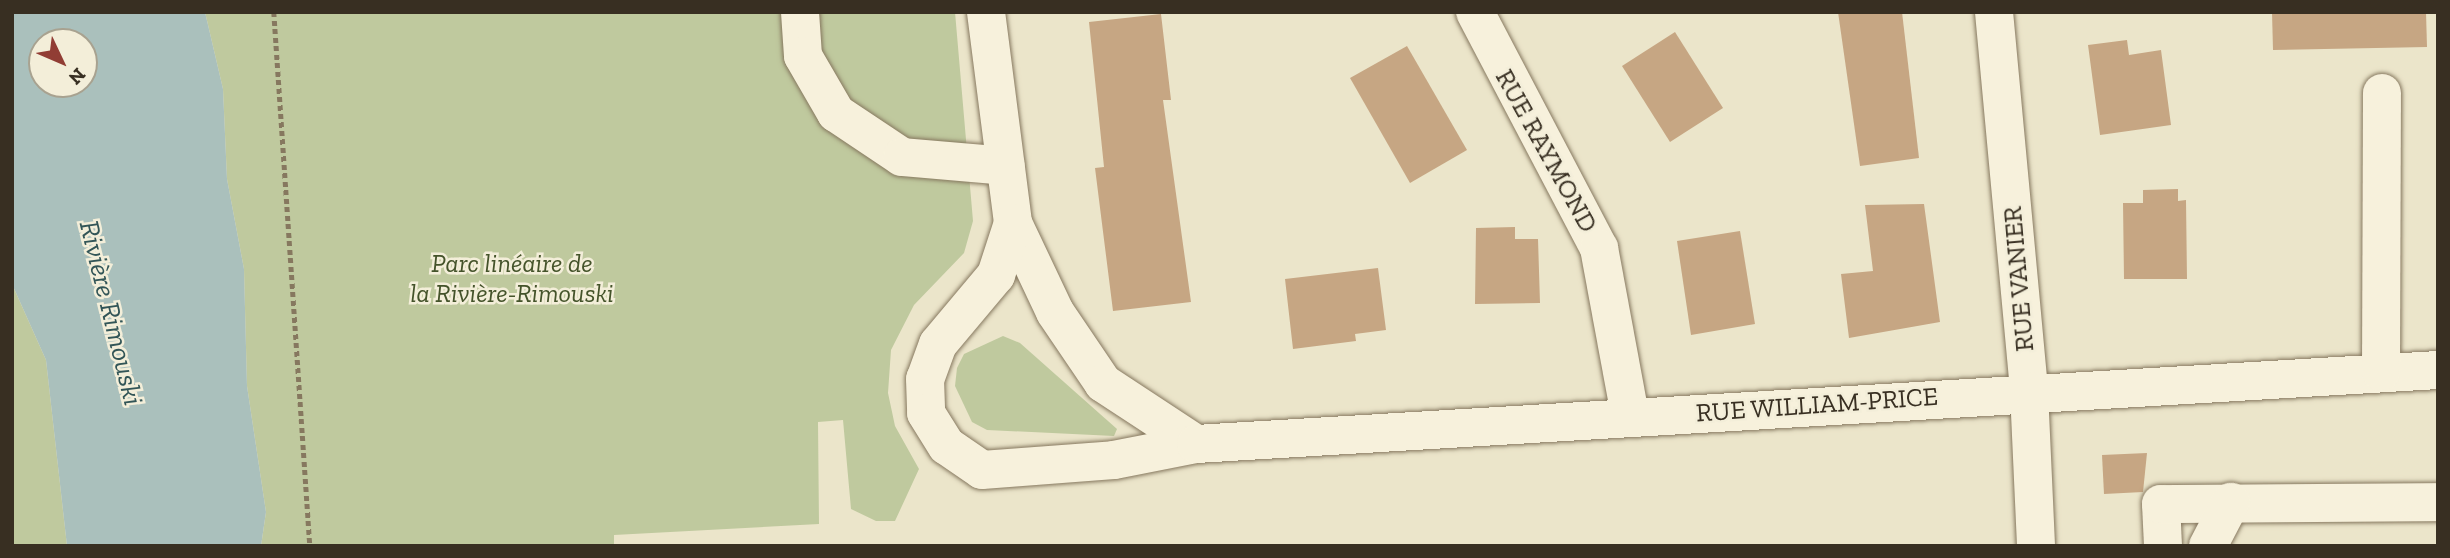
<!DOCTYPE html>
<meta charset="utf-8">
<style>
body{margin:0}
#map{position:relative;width:2450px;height:558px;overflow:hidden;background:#ebe5ca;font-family:"Zilla Slab",serif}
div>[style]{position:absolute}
.green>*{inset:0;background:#bfc99e}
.water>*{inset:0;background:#aac0bc}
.building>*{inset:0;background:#c6a683}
.path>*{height:4.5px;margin-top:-2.25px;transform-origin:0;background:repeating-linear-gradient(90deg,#86785f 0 5px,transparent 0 8.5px)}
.roads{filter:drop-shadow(0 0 2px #86785f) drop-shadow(0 0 2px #86785f)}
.minor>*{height:38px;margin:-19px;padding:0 19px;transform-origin:19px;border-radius:19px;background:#f7f1dc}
span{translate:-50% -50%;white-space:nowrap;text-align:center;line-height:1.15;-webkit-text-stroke:5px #f3eed9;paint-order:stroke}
.street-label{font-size:26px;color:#382f22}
.park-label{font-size:26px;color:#44532a;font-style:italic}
.water-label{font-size:28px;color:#325557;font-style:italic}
.frame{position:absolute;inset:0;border:14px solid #382f22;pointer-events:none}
.north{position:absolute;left:28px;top:28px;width:70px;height:70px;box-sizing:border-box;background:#f3eed9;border:2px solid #a8a290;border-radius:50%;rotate:134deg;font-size:19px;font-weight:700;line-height:28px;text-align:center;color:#382f22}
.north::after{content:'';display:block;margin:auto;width:24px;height:32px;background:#913d34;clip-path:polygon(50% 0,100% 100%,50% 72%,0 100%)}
</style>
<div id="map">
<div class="green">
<div style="clip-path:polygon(205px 12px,955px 12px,973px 221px,964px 253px,914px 305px,891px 350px,888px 393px,895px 426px,919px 469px,895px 521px,876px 521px,851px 509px,843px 420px,818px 422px,819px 524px,614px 535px,614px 546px,261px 546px,266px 512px,247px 386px,244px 269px,227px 179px,223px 89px)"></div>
<div style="clip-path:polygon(12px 284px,46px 360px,67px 546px,12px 546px)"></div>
<div style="clip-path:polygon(1003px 336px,1020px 343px,1117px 429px,1114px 436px,987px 430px,972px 422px,955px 386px,957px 368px,964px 354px)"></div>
</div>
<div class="water">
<div style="clip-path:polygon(evenodd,12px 12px,205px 12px,223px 89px,227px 179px,244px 269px,247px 386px,266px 512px,261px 546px,67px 546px,46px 360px,12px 284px,12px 12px,42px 42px,84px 42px,84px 84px,42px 84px,42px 42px)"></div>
</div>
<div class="building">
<div style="clip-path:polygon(1838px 12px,1902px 12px,1919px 158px,1860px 166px)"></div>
<div style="clip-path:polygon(2272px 12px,2426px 12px,2427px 47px,2273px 50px)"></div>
<div style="clip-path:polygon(1161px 14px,1171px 100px,1163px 100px,1191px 302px,1113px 311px,1095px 168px,1104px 167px,1089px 22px)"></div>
<div style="clip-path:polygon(1675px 32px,1723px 108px,1670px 142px,1622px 66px)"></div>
<div style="clip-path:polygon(2127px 40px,2129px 55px,2161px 50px,2171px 125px,2100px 135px,2088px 45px)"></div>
<div style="clip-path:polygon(1407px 46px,1467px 150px,1410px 183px,1350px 78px)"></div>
<div style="clip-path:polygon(2178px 189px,2178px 201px,2186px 200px,2187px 279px,2124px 279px,2123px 203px,2143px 203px,2143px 190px)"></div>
<div style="clip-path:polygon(1924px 204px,1940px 322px,1849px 338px,1841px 274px,1873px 271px,1865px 205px)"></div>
<div style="clip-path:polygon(1515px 227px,1515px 239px,1538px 239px,1540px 303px,1475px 304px,1476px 228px)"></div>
<div style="clip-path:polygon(1740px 231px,1755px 324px,1691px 335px,1677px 241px)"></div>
<div style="clip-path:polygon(1378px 268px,1386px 330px,1355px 334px,1356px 341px,1293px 349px,1285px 279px)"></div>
<div style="clip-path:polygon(2147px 453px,2143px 492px,2104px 494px,2102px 455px)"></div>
</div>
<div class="path">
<div style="left:274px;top:12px;width:535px;rotate:86.14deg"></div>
</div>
<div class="roads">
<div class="minor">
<div style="left:800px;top:12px;width:44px;rotate:86.1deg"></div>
<div style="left:803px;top:56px;width:66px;rotate:59.9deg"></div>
<div style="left:836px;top:113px;width:79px;rotate:33.7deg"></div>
<div style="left:902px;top:157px;width:104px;rotate:4.9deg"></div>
<div style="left:986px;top:12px;width:213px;rotate:82.7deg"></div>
<div style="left:1013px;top:223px;width:98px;rotate:64.7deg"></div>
<div style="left:1055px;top:312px;width:86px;rotate:55.9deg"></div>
<div style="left:1103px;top:383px;width:111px;rotate:33.3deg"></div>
<div style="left:1475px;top:12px;width:267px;rotate:62.3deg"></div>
<div style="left:1599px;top:248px;width:171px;rotate:79.5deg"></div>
<div style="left:1994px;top:12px;width:381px;rotate:84.7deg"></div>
<div style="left:2029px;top:391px;width:155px;rotate:87.4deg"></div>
<div style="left:1013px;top:223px;width:55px;rotate:108.1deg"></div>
<div style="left:996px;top:275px;width:90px;rotate:130deg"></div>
<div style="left:938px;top:344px;width:37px;rotate:110deg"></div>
<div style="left:925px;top:379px;width:34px;rotate:88deg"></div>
<div style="left:926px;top:413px;width:39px;rotate:58deg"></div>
<div style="left:947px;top:446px;width:42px;rotate:34.4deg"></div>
<div style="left:982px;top:470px;width:132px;rotate:-4.3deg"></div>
<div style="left:1114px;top:460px;width:84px;rotate:-11deg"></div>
<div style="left:1196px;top:444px;width:1244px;rotate:-3.41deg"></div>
<div style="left:2381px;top:372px;width:279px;rotate:-89.8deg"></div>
<div style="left:2163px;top:546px;width:42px;rotate:-92.7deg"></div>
<div style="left:2161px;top:504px;width:277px;rotate:-0.4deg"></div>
<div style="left:2208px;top:546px;width:50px;rotate:-62.4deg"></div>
</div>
</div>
<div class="street-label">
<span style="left:1546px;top:151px;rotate:61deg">RUE RAYMOND</span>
<span style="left:2019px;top:279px;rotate:-95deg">RUE VANIER</span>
<span style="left:1817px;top:405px;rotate:-4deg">RUE WILLIAM-PRICE</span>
</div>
<div class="park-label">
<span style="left:512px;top:279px">Parc linéaire de<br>la Rivière-Rimouski</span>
</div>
<div class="water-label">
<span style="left:111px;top:313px;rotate:76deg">Rivière Rimouski</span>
</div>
<div class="frame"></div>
<div class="north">N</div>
</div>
